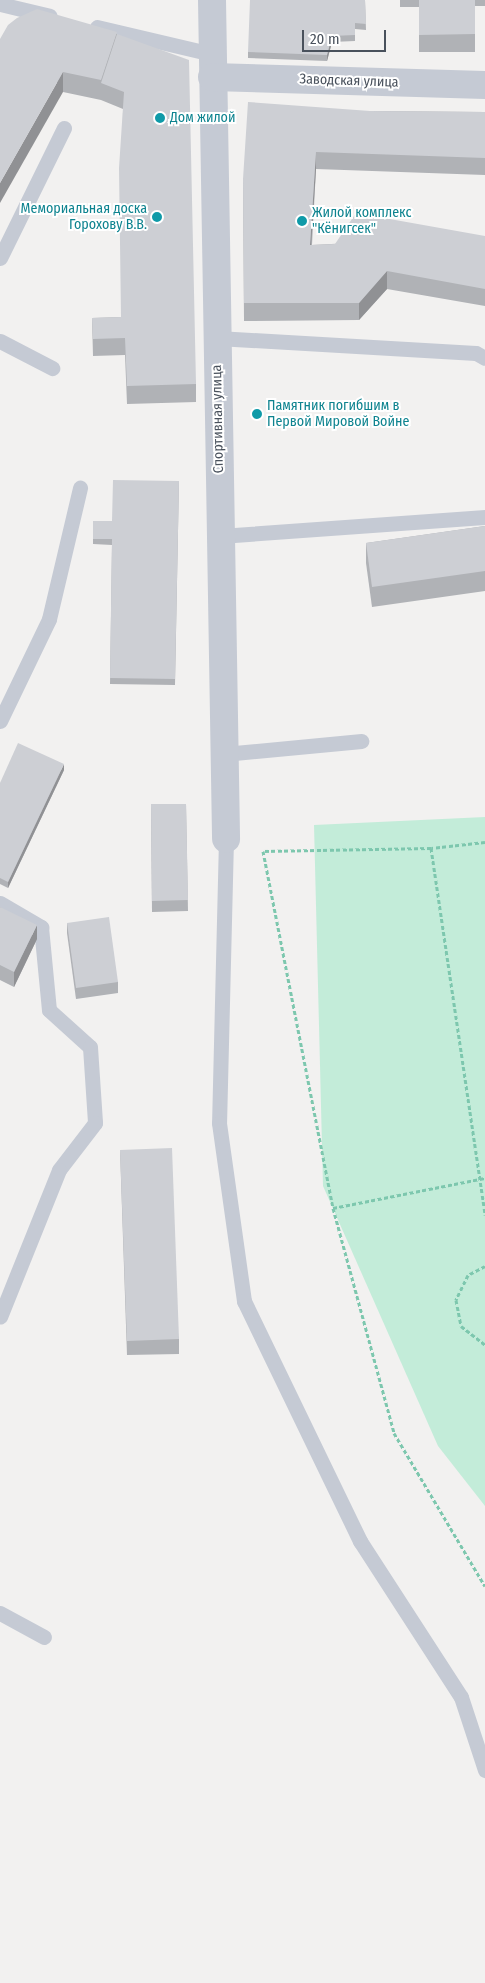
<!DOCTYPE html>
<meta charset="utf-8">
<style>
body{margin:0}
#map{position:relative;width:485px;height:1983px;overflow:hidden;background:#f2f1f0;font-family:"Fira Sans Condensed",sans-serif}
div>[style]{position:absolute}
.green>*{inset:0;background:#c3ecd9}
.path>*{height:3px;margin-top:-1.5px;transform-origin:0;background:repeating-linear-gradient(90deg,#7dc7ae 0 4px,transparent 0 6.5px)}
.lane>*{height:15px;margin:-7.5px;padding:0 7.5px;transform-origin:7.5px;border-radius:7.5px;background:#c5cad4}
.street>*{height:28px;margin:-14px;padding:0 14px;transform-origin:14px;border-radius:14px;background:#c5cad4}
.wall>*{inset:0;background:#b0b2b6}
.shaded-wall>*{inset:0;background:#909194}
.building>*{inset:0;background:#cdcfd4}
.dots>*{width:14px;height:14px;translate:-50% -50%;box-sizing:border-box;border:2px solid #fff;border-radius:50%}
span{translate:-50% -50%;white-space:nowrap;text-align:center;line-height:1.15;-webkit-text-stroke:4px #fff;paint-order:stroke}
.street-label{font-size:14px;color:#49515c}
.culture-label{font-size:14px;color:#0d838f}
.left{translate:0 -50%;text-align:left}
.right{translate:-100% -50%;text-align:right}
.scale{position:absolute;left:302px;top:30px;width:84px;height:22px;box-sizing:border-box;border:2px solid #49515c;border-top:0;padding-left:6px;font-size:15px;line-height:18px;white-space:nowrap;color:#49515c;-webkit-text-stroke:4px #fff;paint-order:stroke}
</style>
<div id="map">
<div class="green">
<div style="clip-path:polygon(485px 817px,485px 1506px,438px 1446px,323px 1186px,314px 825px)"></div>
</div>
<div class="path">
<div style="left:485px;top:842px;width:54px;rotate:173.7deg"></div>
<div style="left:431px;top:848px;width:168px;rotate:179deg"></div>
<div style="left:263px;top:851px;width:364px;rotate:78.9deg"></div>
<div style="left:333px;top:1208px;width:233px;rotate:74.8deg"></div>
<div style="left:394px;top:1433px;width:178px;rotate:59.3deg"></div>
<div style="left:431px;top:848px;width:371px;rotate:81.6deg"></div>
<div style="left:333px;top:1208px;width:155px;rotate:-11.2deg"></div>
<div style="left:485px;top:1266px;width:19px;rotate:152deg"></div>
<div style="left:468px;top:1275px;width:28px;rotate:116deg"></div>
<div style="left:456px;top:1300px;width:26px;rotate:79deg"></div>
<div style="left:461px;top:1326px;width:31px;rotate:38deg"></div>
</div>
<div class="lane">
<div style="left:0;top:4px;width:51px;rotate:13.5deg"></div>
<div style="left:97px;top:27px;width:118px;rotate:13.2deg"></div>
<div style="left:0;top:258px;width:145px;rotate:-63.8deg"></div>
<div style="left:217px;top:338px;width:259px;rotate:3.3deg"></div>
<div style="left:476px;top:353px;width:10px;rotate:29deg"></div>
<div style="left:0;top:341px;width:59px;rotate:27.4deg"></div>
<div style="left:220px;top:536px;width:266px;rotate:-4.1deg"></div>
<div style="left:0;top:721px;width:113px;rotate:-64.3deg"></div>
<div style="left:49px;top:619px;width:135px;rotate:-76.7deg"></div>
<div style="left:224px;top:754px;width:138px;rotate:-5.4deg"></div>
<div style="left:226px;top:839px;width:284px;rotate:91.4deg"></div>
<div style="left:219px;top:1123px;width:180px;rotate:82deg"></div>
<div style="left:244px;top:1301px;width:267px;rotate:64.2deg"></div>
<div style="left:360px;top:1541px;width:186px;rotate:57.1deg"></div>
<div style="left:461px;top:1697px;width:77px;rotate:71.8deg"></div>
<div style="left:0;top:903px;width:48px;rotate:30.3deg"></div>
<div style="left:41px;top:927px;width:83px;rotate:84.5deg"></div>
<div style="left:49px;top:1010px;width:55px;rotate:42.1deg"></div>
<div style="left:90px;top:1047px;width:76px;rotate:86.2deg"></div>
<div style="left:95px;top:1123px;width:59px;rotate:127.5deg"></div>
<div style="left:59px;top:1170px;width:158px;rotate:111.9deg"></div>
<div style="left:0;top:1613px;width:50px;rotate:28.6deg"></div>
</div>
<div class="street">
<div style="left:212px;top:0;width:839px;rotate:89.04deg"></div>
<div style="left:212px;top:77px;width:273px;rotate:1.7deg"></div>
</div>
<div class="wall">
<div style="clip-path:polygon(365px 0,366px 30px,355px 29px,355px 41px,332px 42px,327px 61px,248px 58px,248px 52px,337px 1px)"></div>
<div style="clip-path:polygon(400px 0,485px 0,485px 6px,475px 6px,475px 52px,419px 52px,419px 7px,400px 7px)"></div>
<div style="clip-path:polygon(17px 18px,117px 34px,196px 384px,196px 402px,127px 404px,125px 355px,93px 356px,92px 318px,121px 317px,123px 109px,101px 100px,63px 92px)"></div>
<div style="clip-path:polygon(370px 111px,485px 112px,485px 175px,316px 169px,312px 245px,485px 236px,485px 306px,387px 289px,359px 320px,244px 321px,243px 179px)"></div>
<div style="clip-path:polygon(179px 481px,175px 685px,110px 684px,112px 545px,93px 544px,93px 521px,112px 521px)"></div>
<div style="clip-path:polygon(485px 526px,485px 591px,372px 607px,366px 563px,366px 543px)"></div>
<div style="clip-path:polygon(64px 770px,8px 888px,0 884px,0 783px)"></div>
<div style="clip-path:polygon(151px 804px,186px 804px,188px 911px,152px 912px)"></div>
<div style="clip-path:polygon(0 907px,37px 939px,14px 987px,0 980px)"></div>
<div style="clip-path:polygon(67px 923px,118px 982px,118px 993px,76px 999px,67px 933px)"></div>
<div style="clip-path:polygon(120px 1150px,179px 1339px,179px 1354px,127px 1355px)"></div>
</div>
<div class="shaded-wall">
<div style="clip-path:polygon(332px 36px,332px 42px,327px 61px,327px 55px)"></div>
<div style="clip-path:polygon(63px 72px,63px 92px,0 203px,0 183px)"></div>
<div style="clip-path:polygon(316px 152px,316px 169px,310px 262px,310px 245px)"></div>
<div style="clip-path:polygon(387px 271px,387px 289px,359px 320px,359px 303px)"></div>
<div style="clip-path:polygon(64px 764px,64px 770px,8px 888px,8px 882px)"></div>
<div style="clip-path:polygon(37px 925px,37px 939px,14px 987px,14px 972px)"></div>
</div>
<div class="building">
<div style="clip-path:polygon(250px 0,365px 0,366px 24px,355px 23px,355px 35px,332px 36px,327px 55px,248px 52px)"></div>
<div style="clip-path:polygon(419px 0,475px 0,475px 34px,419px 35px)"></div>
<div style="clip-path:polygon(37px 9px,117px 32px,101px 80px,63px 72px,0 183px,0 39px,8px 25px,17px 18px)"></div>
<div style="clip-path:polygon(117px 34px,189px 60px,196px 384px,127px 386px,125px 338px,93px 339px,92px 318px,121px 317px,119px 168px,124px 92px,101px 83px)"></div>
<div style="clip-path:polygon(248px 102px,370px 111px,485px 112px,485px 158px,316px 152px,310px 245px,335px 244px,356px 213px,485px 236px,485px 289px,387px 271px,359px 303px,244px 303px,243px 179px)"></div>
<div style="clip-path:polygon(113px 480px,179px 481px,175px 679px,110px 678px,112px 539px,93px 539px,93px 521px,112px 521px)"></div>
<div style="clip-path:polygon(485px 526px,485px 571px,372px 587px,366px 543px)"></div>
<div style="clip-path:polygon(18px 743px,64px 764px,8px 882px,0 878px,0 783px)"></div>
<div style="clip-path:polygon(151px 804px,186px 804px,188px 900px,152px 901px)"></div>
<div style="clip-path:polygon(0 907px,37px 925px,14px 972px,0 965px)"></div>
<div style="clip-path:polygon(109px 917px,118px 982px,76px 988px,67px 923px)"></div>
<div style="clip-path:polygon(172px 1148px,179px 1339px,127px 1341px,120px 1150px)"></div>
</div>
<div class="dots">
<div style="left:160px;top:118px;background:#0f9aa8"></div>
<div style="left:157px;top:217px;background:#0f9aa8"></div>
<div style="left:302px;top:221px;background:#0f9aa8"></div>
<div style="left:257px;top:414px;background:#0f9aa8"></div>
</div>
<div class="street-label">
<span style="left:349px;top:81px;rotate:2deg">Заводская улица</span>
<span style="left:218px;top:419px;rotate:-91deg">Спортивная улица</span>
</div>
<div class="culture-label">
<span class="left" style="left:170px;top:118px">Дом жилой</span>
<span class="right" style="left:147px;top:217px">Мемориальная доска<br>Горохову В.В.</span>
<span class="left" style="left:312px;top:221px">Жилой комплекс<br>"Кёнигсек"</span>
<span class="left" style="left:267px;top:414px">Памятник погибшим в<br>Первой Мировой Войне</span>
</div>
<div class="scale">20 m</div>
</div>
